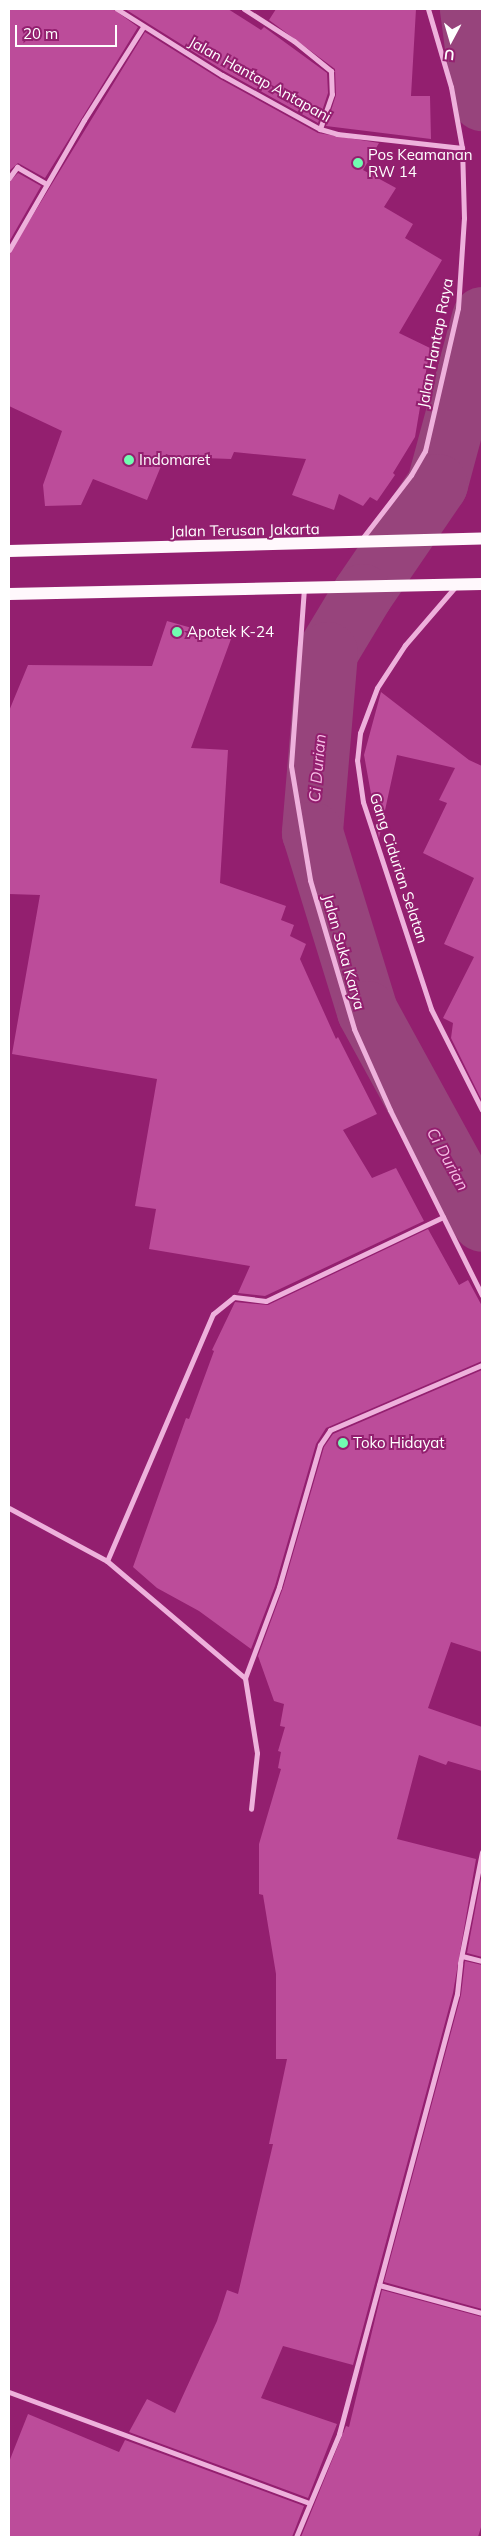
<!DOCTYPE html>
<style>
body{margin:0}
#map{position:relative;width:491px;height:2546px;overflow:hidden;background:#931f6f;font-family:Mulish,sans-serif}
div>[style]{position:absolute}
.river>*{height:61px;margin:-30.5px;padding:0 30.5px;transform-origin:30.5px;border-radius:30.5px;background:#97447c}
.building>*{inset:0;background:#bc4c9a}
.minor>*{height:5px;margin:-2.5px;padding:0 2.5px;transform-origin:2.5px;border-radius:2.5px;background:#eeb1dc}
.primary>*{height:12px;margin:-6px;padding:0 6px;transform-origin:6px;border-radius:6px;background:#fff8fc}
.dots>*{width:14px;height:14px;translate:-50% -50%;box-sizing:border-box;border:2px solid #931f6f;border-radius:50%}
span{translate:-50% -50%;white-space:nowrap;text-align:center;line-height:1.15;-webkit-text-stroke:4px #931f6f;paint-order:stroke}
.street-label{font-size:15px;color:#fff}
.poi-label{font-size:15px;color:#fff}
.left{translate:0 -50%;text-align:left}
.water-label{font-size:16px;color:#f5bde4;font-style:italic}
.frame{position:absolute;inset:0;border:10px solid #fff;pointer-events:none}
.north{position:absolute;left:426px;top:15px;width:50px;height:50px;-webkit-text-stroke:4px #931f6f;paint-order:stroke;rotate:186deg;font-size:14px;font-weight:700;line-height:20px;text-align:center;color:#fff}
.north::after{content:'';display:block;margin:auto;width:18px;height:22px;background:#fff;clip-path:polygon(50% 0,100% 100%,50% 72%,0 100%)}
.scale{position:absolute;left:15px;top:25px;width:102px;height:22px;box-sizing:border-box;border:2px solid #fff;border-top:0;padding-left:6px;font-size:15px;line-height:18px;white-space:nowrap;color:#fff;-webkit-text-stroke:4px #931f6f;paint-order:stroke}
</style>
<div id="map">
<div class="river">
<div style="left:470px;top:9px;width:92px;rotate:82.5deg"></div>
<div style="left:482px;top:317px;width:173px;rotate:105.1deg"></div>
<div style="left:437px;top:484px;width:133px;rotate:124.3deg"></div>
<div style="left:362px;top:594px;width:68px;rotate:121.1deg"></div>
<div style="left:327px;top:652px;width:181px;rotate:94.8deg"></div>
<div style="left:312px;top:832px;width:187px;rotate:72.9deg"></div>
<div style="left:367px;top:1011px;width:239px;rotate:61.3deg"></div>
</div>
<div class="building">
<div style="clip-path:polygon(9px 9px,113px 9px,138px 27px,45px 178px,18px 163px,9px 171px)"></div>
<div style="clip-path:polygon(125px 9px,228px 9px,261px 30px,264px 27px,327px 73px,328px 93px,318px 123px,224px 71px)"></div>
<div style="clip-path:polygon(276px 9px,416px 9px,411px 96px,430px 96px,431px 139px,326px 126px,336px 95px,335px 69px,269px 20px)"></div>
<div style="clip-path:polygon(145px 32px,220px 79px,318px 133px,379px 143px,363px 170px,396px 188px,384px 207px,413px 224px,405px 238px,442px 260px,399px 333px,430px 348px,415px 437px,393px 473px,395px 475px,377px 501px,370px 497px,363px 506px,339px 494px,334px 510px,292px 495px,306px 459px,234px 452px,231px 459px,204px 458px,200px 466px,166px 454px,147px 500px,93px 479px,81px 505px,45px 506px,43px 485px,62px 431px,9px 406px,9px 254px)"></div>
<div style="clip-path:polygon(18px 173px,41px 186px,9px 242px,9px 182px)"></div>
<div style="clip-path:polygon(167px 621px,231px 639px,191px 748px,228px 750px,220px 883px,286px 906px,281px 920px,294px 925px,290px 936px,306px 944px,300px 959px,336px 1039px,338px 1037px,377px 1114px,343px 1130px,372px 1178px,396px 1168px,424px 1221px,265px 1296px,238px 1293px,250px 1266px,149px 1249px,156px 1209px,135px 1206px,157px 1079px,12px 1054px,40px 895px,9px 894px,9px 711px,28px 665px,152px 666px)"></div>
<div style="clip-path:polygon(381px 692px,469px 760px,482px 766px,482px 1101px,451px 1038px,453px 1023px,443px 1018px,474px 957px,444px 944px,474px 878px,423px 853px,447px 803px,439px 800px,455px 768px,397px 755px,379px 838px,364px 755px)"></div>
<div style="clip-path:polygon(428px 1229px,459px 1285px,468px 1280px,482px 1306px,482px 1361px,326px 1428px,316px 1444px,275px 1586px,251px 1649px,199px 1611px,157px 1588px,133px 1567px,186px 1418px,189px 1419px,214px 1351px,212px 1350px,235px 1302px,268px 1305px)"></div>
<div style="clip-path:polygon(482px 1370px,482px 1652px,451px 1642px,428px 1708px,482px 1727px,482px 1771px,448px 1761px,446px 1765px,419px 1755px,397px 1839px,476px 1859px,453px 1993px,353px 2365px,283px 2346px,261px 2398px,337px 2424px,308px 2498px,129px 2432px,147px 2399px,175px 2413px,217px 2321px,227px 2290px,238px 2294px,273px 2144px,269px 2144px,287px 2059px,276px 2059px,276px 1974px,263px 1895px,259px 1894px,259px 1844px,281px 1769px,278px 1768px,281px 1752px,278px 1751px,285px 1727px,280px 1726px,284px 1704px,274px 1701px,258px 1656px,283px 1588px,324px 1447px,333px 1434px)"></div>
<div style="clip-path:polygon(482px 1873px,482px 1957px,467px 1953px)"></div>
<div style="clip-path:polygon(465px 1961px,482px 1965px,482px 2309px,384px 2282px,461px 1995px)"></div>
<div style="clip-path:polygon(382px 2290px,482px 2317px,482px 2524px,478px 2537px,301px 2537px,346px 2426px,349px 2427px)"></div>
<div style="clip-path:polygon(28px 2414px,119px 2452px,125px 2440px,304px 2506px,292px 2537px,9px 2537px,9px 2462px)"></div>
</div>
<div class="minor">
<div style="left:117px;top:9px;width:124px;rotate:32.2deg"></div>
<div style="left:222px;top:75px;width:112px;rotate:28.9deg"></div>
<div style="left:320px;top:129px;width:18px;rotate:16deg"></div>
<div style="left:337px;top:134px;width:126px;rotate:6.4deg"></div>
<div style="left:244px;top:9px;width:59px;rotate:32.6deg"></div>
<div style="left:294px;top:41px;width:48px;rotate:39deg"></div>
<div style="left:331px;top:71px;width:23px;rotate:88deg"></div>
<div style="left:332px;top:94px;width:37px;rotate:109deg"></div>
<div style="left:9px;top:178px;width:14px;rotate:-54deg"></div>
<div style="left:17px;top:167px;width:34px;rotate:30deg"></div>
<div style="left:9px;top:250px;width:150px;rotate:-60deg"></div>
<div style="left:84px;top:120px;width:110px;rotate:-57.6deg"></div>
<div style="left:361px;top:540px;width:82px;rotate:-52.4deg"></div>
<div style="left:411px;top:475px;width:28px;rotate:-60deg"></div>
<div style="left:425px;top:451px;width:147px;rotate:-77deg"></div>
<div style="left:458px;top:308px;width:90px;rotate:-86.2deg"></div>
<div style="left:464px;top:218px;width:70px;rotate:-91.6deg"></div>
<div style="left:462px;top:148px;width:62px;rotate:-100.2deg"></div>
<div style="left:451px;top:87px;width:81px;rotate:-106.4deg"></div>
<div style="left:455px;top:587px;width:77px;rotate:130.8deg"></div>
<div style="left:405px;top:645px;width:51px;rotate:123.1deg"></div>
<div style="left:377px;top:688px;width:48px;rotate:110.7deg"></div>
<div style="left:360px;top:733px;width:27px;rotate:96deg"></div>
<div style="left:357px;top:760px;width:42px;rotate:81.9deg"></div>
<div style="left:363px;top:802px;width:218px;rotate:71.8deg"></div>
<div style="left:431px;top:1009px;width:113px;rotate:63.2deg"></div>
<div style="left:304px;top:588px;width:178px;rotate:94.2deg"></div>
<div style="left:291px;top:766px;width:116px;rotate:80.5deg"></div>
<div style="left:310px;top:880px;width:155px;rotate:73.5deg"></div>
<div style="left:354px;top:1029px;width:89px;rotate:66deg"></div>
<div style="left:390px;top:1110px;width:207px;rotate:63.6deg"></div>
<div style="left:9px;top:1508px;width:111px;rotate:28.4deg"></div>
<div style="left:107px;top:1561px;width:181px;rotate:40.3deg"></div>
<div style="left:245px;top:1678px;width:76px;rotate:80.9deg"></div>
<div style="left:257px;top:1753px;width:56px;rotate:96.1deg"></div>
<div style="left:107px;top:1561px;width:269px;rotate:-66.8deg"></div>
<div style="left:213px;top:1314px;width:27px;rotate:-39deg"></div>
<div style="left:234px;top:1297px;width:32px;rotate:7deg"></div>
<div style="left:266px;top:1301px;width:196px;rotate:-25.4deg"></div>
<div style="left:245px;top:1678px;width:97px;rotate:-69.5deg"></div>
<div style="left:279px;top:1587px;width:148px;rotate:-73.9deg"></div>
<div style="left:320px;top:1445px;width:18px;rotate:-56deg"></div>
<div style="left:330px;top:1430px;width:165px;rotate:-23.2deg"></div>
<div style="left:462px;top:1956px;width:21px;rotate:14deg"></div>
<div style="left:379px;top:2285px;width:107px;rotate:15.2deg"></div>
<div style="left:9px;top:2392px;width:320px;rotate:20.3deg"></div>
<div style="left:296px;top:2537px;width:112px;rotate:-67.3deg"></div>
<div style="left:339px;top:2434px;width:456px;rotate:-75deg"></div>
<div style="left:457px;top:1994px;width:31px;rotate:-84deg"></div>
<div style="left:460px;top:1963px;width:113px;rotate:-78.8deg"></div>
</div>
<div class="primary">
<div style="left:9px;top:551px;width:473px;rotate:-1.5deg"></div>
<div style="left:9px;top:594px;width:473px;rotate:-1.2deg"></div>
</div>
<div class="dots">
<div style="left:358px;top:163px;background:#71fcb1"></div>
<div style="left:129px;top:460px;background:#71fcb1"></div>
<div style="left:177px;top:632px;background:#71fcb1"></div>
<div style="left:343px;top:1443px;background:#71fcb1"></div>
</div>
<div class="street-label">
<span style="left:260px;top:79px;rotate:29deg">Jalan Hantap Antapani</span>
<span style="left:435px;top:343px;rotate:-79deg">Jalan Hantap Raya</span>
<span style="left:245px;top:530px;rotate:-1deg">Jalan Terusan Jakarta</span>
<span style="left:399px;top:868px;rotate:72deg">Gang Cidurian Selatan</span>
<span style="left:344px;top:952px;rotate:74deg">Jalan Suka Karya</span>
</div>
<div class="poi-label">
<span class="left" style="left:368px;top:163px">Pos Keamanan<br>RW 14</span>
<span class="left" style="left:139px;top:460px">Indomaret</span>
<span class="left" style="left:187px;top:632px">Apotek K-24</span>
<span class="left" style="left:353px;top:1443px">Toko Hidayat</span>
</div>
<div class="water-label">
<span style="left:317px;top:768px;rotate:-85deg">Ci Durian</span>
<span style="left:448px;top:1159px;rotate:61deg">Ci Durian</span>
</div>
<div class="frame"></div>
<div class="north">U</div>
<div class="scale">20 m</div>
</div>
